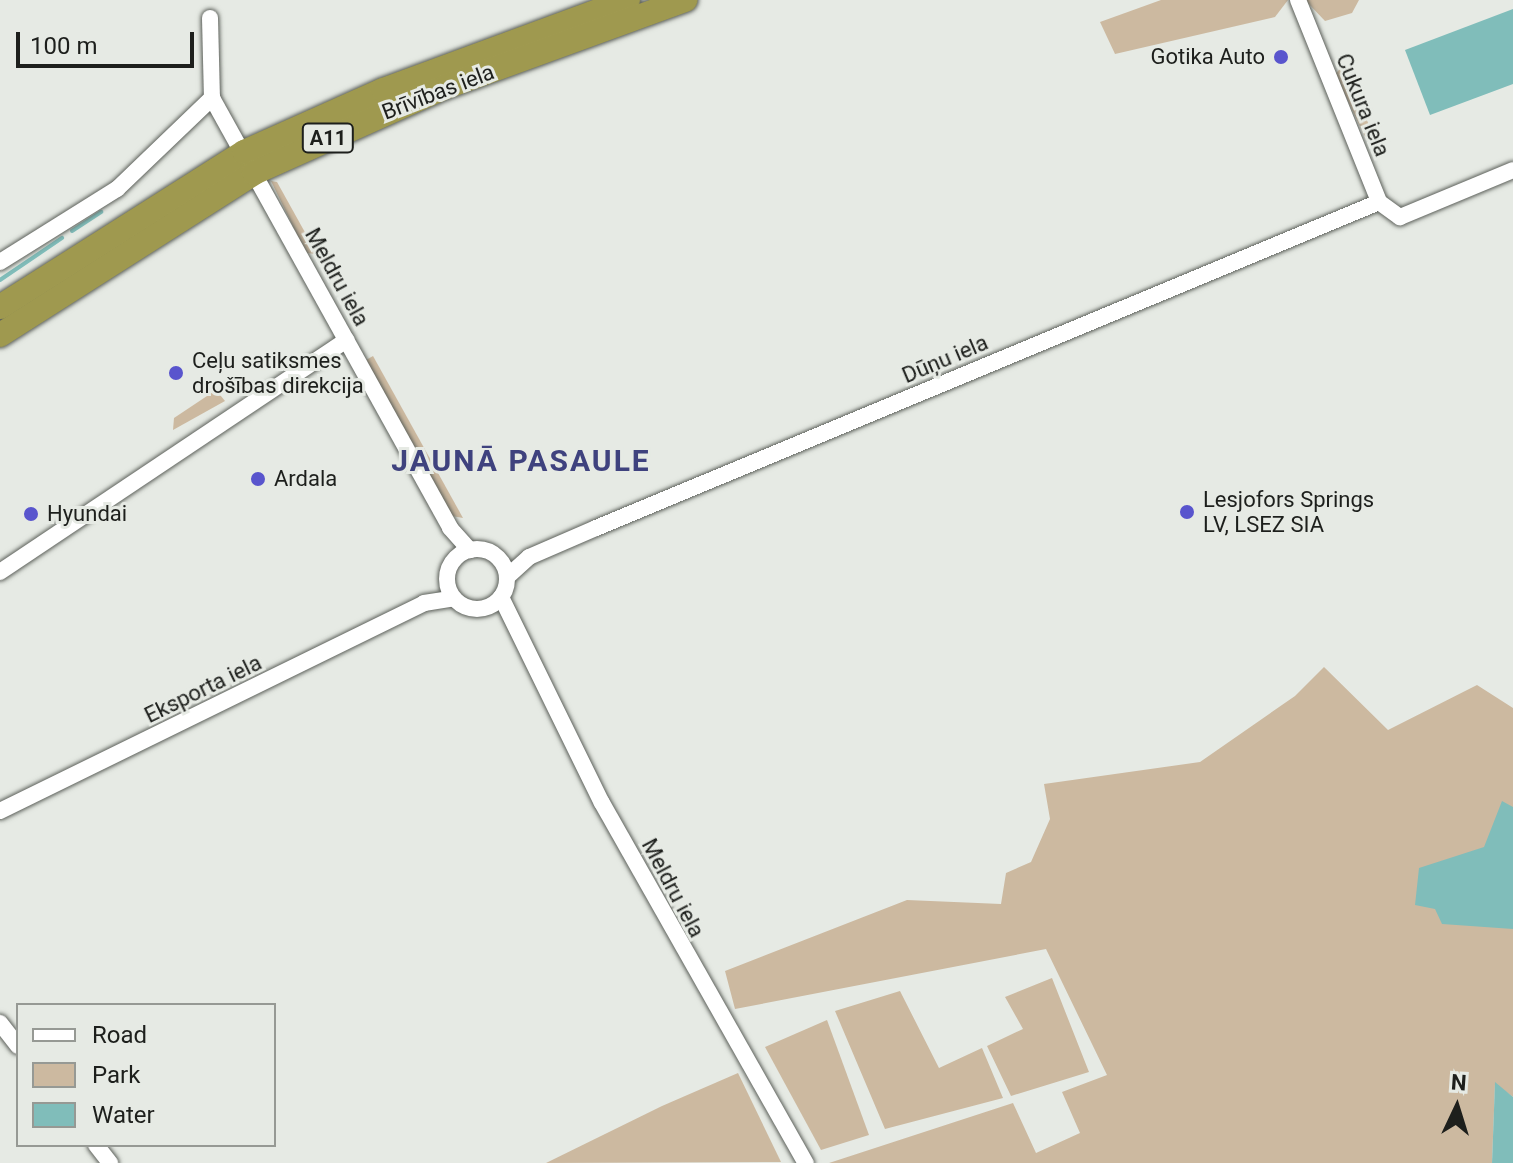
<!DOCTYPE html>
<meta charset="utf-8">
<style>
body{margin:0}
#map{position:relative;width:1513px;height:1163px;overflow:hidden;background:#e6eae4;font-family:Roboto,sans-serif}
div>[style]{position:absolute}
.green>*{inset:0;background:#ccb9a0}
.water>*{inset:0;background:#80bdba}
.stream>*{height:4px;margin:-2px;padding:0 2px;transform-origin:2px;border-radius:2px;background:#80bdba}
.roads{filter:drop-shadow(0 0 2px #5c605a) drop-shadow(0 0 2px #5c605a)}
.minor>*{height:16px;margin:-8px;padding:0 8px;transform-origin:8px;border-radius:8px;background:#fff}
.minor>.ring{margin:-8px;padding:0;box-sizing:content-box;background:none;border:16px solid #fff;border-radius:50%}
.highway>*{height:24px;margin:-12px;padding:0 12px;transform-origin:12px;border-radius:12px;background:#9f994f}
.dots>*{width:22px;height:22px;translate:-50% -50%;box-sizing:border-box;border:4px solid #e6eae4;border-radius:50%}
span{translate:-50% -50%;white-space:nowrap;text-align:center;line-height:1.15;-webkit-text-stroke:6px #e6eae4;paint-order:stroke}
.shield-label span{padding:2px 6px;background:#e6eae4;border:2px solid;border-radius:6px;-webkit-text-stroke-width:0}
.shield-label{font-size:20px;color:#1d1f1c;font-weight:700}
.poi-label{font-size:22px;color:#1d1f1c}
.right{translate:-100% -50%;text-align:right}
.left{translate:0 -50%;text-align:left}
.street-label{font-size:22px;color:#1d1f1c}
.district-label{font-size:30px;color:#3f427e;font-weight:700;letter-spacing:2px}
.legend{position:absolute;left:16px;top:1003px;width:260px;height:144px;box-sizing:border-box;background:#e6eae4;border:2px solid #969994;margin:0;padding:10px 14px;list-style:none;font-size:24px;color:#1d1f1c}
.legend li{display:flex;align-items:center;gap:16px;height:40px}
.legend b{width:40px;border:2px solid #969994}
.north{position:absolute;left:1417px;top:1067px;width:80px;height:80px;-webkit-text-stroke:6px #e6eae4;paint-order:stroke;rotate:4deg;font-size:22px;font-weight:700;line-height:32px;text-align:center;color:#1d1f1c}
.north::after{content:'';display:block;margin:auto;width:28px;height:36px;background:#1d1f1c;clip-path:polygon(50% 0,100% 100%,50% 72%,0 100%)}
.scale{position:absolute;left:16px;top:32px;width:178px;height:36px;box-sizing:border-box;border:4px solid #1d1f1c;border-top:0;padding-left:10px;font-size:24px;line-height:28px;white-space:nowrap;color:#1d1f1c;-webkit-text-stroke:6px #e6eae4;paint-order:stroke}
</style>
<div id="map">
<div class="green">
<div style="clip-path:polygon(1161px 0,1288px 0,1275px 17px,1115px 54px,1100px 22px)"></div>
<div style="clip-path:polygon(1305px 0,1359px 0,1352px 13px,1325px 21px)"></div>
<div style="clip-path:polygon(1342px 67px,1371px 129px,1367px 141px,1335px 74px)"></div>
<div style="clip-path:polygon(271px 181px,277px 182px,317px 254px,306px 253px)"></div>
<div style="clip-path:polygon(373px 356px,463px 518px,452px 516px,366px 360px)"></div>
<div style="clip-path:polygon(216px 390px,225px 401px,173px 430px,174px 418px)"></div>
<div style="clip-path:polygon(1324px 667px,1388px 730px,1477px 685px,1513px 708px,1513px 1097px,1495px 1084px,1492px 1163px,829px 1163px,1013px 1103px,1036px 1153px,1080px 1133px,1062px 1092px,1107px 1075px,1046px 949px,735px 1009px,725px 971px,907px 900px,1001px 904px,1006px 873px,1031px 862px,1050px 819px,1044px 784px,1200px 762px,1295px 696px)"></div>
<div style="clip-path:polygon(1052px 978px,1089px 1072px,1011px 1096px,987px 1046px,1023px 1029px,1005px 997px)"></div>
<div style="clip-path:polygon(900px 991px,939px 1068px,982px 1048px,1003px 1098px,885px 1129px,835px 1011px)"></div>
<div style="clip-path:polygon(827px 1020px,869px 1135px,821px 1150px,765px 1047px)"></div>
<div style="clip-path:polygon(738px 1073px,781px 1162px,546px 1163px,662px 1106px)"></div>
</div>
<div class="water">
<div style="clip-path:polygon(1513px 9px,1513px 84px,1430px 115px,1405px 50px)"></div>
<div style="clip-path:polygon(1502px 801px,1513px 807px,1513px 929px,1442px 924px,1435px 909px,1415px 905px,1419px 868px,1484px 847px)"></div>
<div style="clip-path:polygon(1495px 1082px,1513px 1097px,1513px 1163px,1492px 1163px)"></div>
</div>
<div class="stream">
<div style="left:72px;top:231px;width:35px;rotate:-33deg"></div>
<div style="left:0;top:280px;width:75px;rotate:-34.1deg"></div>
</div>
<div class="roads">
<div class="minor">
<div style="left:1298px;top:0;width:218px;rotate:68.1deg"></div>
<div style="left:1379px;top:202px;width:26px;rotate:36deg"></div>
<div style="left:1400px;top:217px;width:122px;rotate:-22.6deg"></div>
<div style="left:210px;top:18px;width:80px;rotate:88.6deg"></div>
<div style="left:212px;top:98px;width:491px;rotate:61deg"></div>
<div style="left:450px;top:528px;width:30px;rotate:48deg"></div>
<div style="left:0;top:262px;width:138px;rotate:-32deg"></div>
<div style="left:117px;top:189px;width:132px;rotate:-43.8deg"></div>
<div class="ring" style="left:447px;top:549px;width:44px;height:44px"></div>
<div style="left:0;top:572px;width:417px;rotate:-33.8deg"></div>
<div style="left:507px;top:577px;width:30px;rotate:-42deg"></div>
<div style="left:529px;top:557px;width:73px;rotate:-23.4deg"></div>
<div style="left:596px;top:528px;width:848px;rotate:-22.6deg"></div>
<div style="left:501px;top:597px;width:229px;rotate:63.9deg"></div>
<div style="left:602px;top:803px;width:414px;rotate:60.5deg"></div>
<div style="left:0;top:811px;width:472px;rotate:-26.1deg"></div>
<div style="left:424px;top:603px;width:30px;rotate:-9deg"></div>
<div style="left:0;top:1023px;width:29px;rotate:52deg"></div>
<div style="left:96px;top:1145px;width:23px;rotate:52deg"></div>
</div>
<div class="highway">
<div style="left:0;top:307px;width:289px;rotate:-32.4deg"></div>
<div style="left:244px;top:152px;width:152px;rotate:-24deg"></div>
<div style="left:383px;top:90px;width:261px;rotate:-20.2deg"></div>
<div style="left:0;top:335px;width:301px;rotate:-32.5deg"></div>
<div style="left:254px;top:173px;width:207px;rotate:-24.2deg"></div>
<div style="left:443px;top:88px;width:258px;rotate:-20deg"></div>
</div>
</div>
<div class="dots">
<div style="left:1281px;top:57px;background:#5955cd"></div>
<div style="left:176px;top:373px;background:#5955cd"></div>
<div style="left:258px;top:479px;background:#5955cd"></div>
<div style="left:1187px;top:512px;background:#5955cd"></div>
<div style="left:31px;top:514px;background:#5955cd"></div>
</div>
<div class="shield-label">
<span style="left:328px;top:138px">A11</span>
</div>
<div class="poi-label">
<span class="right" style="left:1265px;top:57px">Gotika Auto</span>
<span class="left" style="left:192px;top:373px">Ceļu satiksmes<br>drošības direkcija</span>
<span class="left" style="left:274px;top:479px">Ardala</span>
<span class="left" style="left:1203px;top:512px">Lesjofors Springs<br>LV, LSEZ SIA</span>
<span class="left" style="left:47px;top:514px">Hyundai</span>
</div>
<div class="street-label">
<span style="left:438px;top:92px;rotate:-21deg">Brīvības iela</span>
<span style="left:1363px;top:105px;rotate:68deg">Cukura iela</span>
<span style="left:337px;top:277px;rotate:61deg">Meldru iela</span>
<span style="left:945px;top:359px;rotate:-23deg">Dūņu iela</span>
<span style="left:203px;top:689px;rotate:-26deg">Eksporta iela</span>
<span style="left:673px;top:888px;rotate:62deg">Meldru iela</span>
</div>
<div class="district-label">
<span style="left:521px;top:461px">JAUNĀ PASAULE</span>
</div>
<ul class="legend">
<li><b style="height:10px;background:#fff"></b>Road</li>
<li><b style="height:22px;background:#ccb9a0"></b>Park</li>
<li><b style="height:22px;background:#80bdba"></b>Water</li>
</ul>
<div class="north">N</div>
<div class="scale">100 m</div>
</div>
